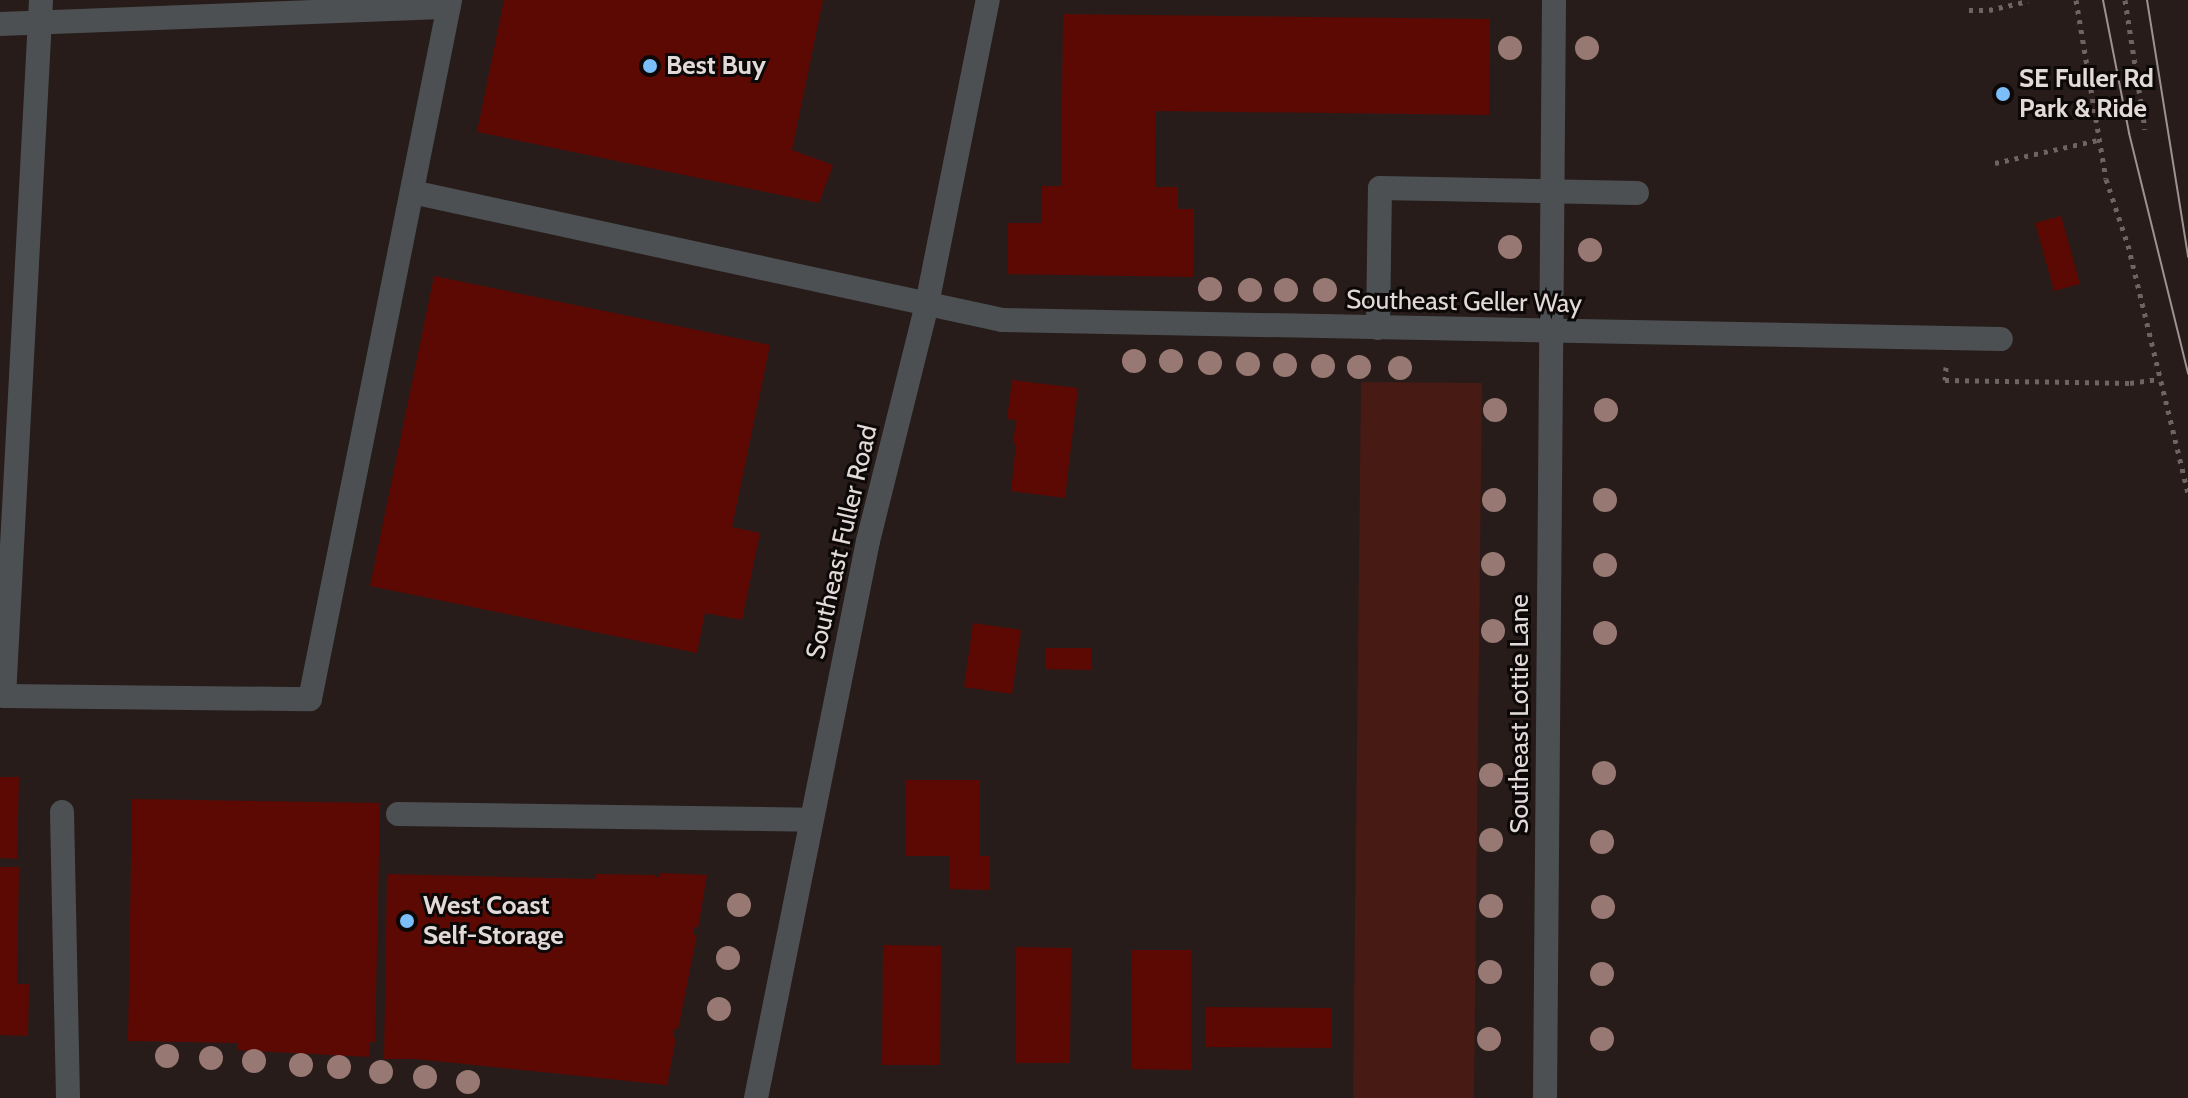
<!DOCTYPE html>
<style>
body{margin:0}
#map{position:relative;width:2188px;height:1098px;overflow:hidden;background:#271c1a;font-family:Cabin,sans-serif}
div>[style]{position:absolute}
.green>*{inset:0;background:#471a14}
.building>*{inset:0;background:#5c0904}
.path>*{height:5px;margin-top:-2.5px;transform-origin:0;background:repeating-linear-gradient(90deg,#6e6463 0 4px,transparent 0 10px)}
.minor>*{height:24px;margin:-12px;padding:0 12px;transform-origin:12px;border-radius:12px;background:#4c5053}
.tram>*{height:2px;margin:-1px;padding:0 1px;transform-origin:1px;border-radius:1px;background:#9b9291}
.trees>*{width:24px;height:24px;margin:-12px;border-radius:50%;background:#987872}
.dots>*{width:22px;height:22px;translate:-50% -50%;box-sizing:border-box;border:4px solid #0c0807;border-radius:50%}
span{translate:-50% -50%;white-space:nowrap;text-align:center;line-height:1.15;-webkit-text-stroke:6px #0c0807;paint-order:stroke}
.poi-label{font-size:26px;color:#e2dad9;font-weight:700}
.left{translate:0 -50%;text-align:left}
.street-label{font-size:26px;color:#e2dad9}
</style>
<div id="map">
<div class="green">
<div style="clip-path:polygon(1361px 382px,1482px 383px,1474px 1098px,1353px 1098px)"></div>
</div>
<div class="building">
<div style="clip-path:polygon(504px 0,823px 0,792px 150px,833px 165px,819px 203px,477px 132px)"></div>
<div style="clip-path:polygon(1063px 14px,1490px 19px,1489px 115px,1156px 111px,1155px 187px,1178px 187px,1178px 209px,1194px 209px,1193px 277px,1008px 274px,1008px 223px,1041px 223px,1042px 186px,1061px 186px)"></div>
<div style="clip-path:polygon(2061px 216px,2080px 284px,2054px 291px,2035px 223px)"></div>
<div style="clip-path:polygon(434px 276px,770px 345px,732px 527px,760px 533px,742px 620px,705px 613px,697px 653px,370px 586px)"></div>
<div style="clip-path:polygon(1012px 380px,1078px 388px,1065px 498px,1011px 491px,1016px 444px,1013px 444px,1016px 420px,1007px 419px)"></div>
<div style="clip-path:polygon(973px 623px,1021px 630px,1012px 694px,964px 687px)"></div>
<div style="clip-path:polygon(1046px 648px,1091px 648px,1091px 670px,1046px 669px)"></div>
<div style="clip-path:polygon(0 777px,19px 777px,17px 859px,0 858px)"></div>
<div style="clip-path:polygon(905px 780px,980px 780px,980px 856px,990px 856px,989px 890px,949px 889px,949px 856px,905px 856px)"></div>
<div style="clip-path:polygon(132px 799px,380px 803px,375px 1042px,369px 1042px,369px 1057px,237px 1050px,237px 1043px,128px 1041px)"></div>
<div style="clip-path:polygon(0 867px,19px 867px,17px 984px,29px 984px,28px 1036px,0 1035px)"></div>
<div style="clip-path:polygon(660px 873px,707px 875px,698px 928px,694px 927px,693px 935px,697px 935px,678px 1029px,674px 1029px,673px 1038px,676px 1038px,667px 1085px,416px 1059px,384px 1059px,387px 874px,595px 879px,595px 874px,655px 875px,660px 879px)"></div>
<div style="clip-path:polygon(883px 945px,941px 946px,940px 1065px,882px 1065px)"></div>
<div style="clip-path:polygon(1016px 947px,1071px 948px,1070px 1063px,1016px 1063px)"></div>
<div style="clip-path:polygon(1132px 950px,1191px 950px,1191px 1070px,1131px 1069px)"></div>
<div style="clip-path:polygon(1206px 1007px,1332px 1008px,1332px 1048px,1206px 1047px)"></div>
</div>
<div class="path">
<div style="left:2076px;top:0;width:181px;rotate:80.5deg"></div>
<div style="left:2106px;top:179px;width:70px;rotate:71.6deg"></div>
<div style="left:2128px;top:245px;width:255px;rotate:76.4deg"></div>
<div style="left:2125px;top:0;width:131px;rotate:81.2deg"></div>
<div style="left:1969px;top:10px;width:20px"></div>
<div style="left:1989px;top:10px;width:40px;rotate:-13deg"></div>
<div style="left:1995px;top:163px;width:106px;rotate:-12.6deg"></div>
<div style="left:1946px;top:367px;width:13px;rotate:94deg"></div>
<div style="left:1945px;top:380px;width:185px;rotate:0.9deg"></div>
<div style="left:2130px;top:383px;width:28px;rotate:-8deg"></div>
</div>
<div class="minor">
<div style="left:41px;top:0;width:697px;rotate:93.04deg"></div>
<div style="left:4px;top:696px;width:306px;rotate:0.6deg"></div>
<div style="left:310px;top:699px;width:713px;rotate:-78.67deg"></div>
<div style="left:0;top:24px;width:449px;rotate:-2.2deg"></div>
<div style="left:412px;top:192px;width:604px;rotate:12.24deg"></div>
<div style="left:1002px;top:320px;width:999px;rotate:1.09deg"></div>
<div style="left:1378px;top:328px;width:140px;rotate:-89.2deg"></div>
<div style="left:1380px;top:188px;width:257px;rotate:1.1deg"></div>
<div style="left:62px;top:812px;width:286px;rotate:88.8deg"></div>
<div style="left:398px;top:814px;width:413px;rotate:0.8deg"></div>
<div style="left:756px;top:1098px;width:568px;rotate:-78.63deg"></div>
<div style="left:868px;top:541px;width:244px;rotate:-76deg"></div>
<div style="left:927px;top:304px;width:310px;rotate:-78.7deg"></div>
<div style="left:1545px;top:1098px;width:1098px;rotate:-89.53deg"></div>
</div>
<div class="tram">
<div style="left:2103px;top:0;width:136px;rotate:78.9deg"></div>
<div style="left:2129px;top:133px;width:248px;rotate:76.2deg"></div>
<div style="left:2147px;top:0;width:260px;rotate:80.9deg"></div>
</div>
<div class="trees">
<div style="left:1510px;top:48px"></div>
<div style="left:1587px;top:48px"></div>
<div style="left:1510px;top:247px"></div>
<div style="left:1590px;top:250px"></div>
<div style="left:1210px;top:289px"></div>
<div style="left:1250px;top:290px"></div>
<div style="left:1286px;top:290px"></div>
<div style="left:1325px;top:290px"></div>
<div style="left:1134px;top:361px"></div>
<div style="left:1171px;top:361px"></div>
<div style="left:1210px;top:363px"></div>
<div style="left:1248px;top:364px"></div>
<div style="left:1285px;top:365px"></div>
<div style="left:1323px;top:366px"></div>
<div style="left:1359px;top:367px"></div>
<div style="left:1400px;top:368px"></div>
<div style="left:1495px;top:410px"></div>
<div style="left:1606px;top:410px"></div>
<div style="left:1494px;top:500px"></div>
<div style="left:1605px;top:500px"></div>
<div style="left:1493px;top:564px"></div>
<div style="left:1605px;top:565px"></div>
<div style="left:1493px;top:631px"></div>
<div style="left:1605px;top:633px"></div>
<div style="left:1604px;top:773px"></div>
<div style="left:1491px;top:775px"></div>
<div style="left:1491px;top:840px"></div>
<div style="left:1602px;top:842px"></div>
<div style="left:739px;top:905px"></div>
<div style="left:1491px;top:906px"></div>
<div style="left:1603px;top:907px"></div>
<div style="left:728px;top:958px"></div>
<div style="left:1490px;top:972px"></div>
<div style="left:1602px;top:974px"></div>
<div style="left:719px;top:1009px"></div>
<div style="left:1489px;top:1039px"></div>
<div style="left:1602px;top:1039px"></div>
<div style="left:167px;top:1056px"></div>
<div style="left:211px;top:1058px"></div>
<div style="left:254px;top:1061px"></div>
<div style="left:301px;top:1065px"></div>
<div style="left:339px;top:1067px"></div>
<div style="left:381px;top:1072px"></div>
<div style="left:425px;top:1077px"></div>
<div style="left:468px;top:1082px"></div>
</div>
<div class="dots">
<div style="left:650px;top:66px;background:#7cbef9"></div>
<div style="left:2003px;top:94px;background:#7cbef9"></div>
<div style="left:407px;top:921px;background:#7cbef9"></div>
</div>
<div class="poi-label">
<span class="left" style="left:666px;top:66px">Best Buy</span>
<span class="left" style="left:2019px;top:94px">SE Fuller Rd<br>Park &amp; Ride</span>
<span class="left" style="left:423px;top:921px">West Coast<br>Self-Storage</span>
</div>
<div class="street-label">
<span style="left:1464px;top:302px;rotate:1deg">Southeast Geller Way</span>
<span style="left:842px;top:542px;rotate:-77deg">Southeast Fuller Road</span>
<span style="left:1520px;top:714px;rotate:-90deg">Southeast Lottie Lane</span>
</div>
</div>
